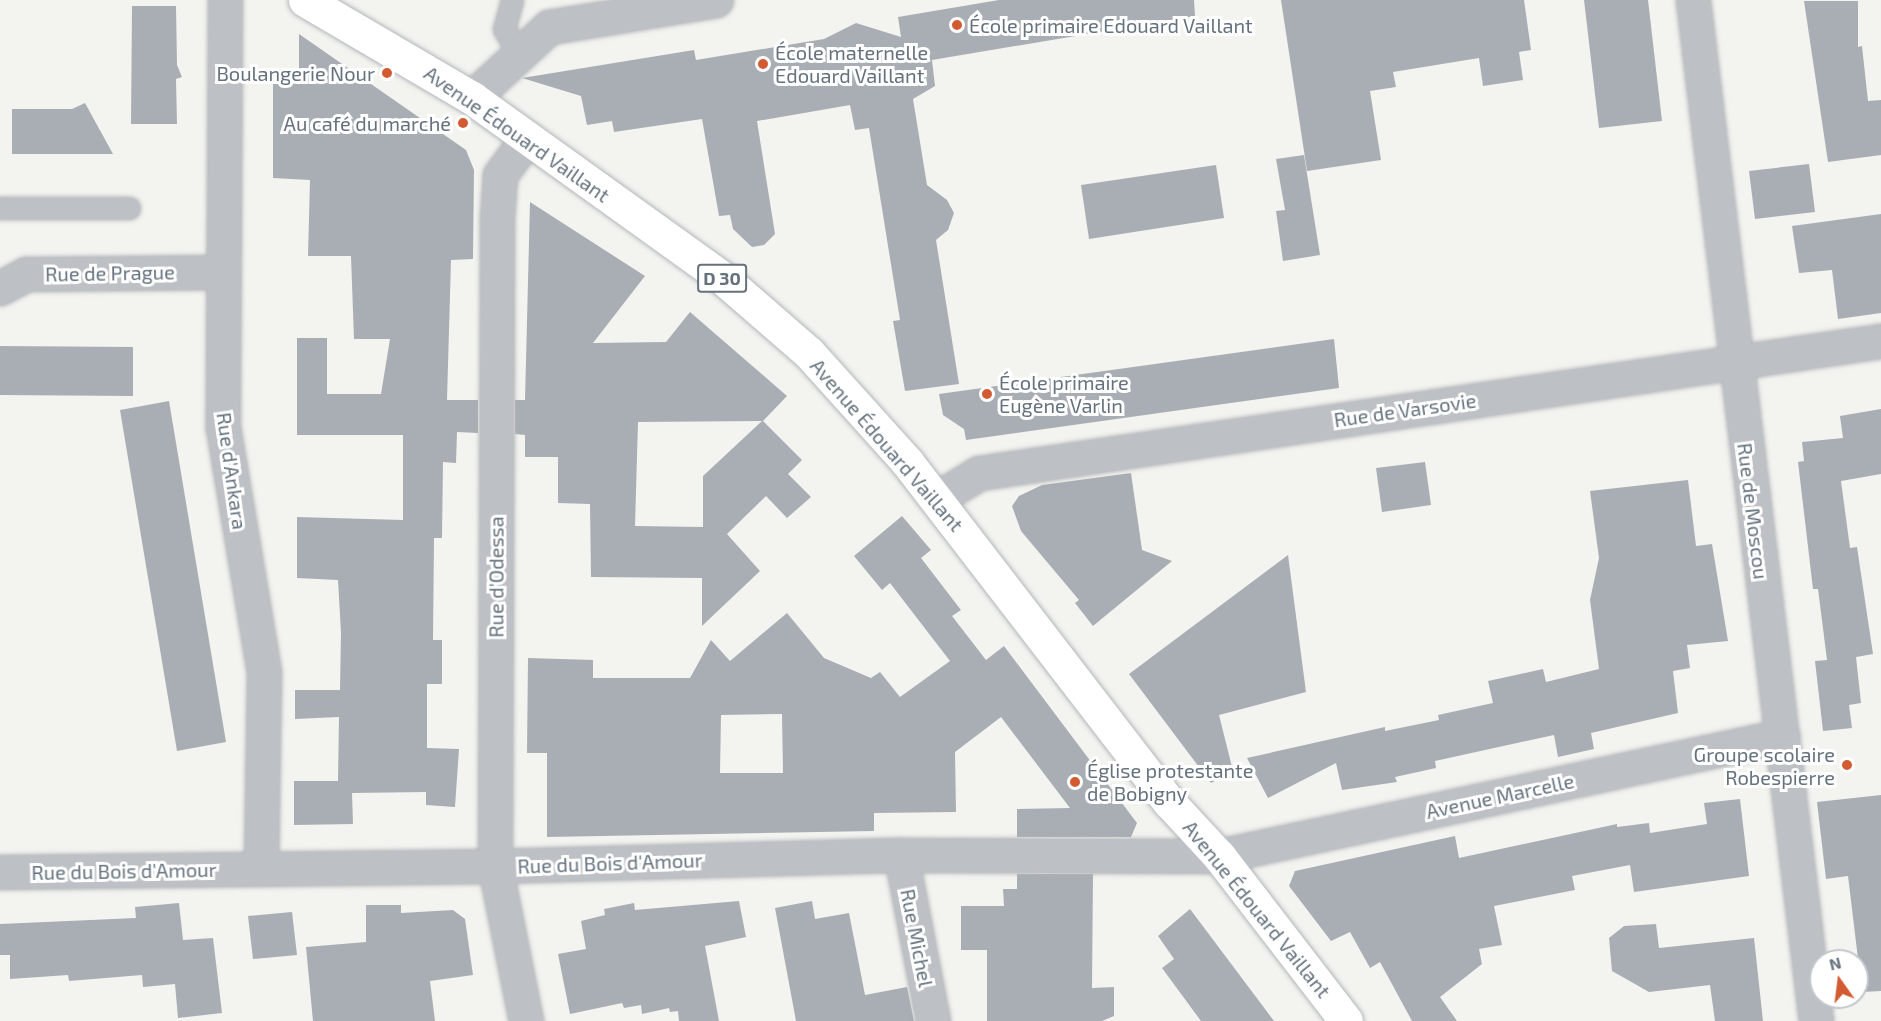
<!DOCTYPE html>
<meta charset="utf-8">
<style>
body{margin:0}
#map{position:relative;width:1881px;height:1021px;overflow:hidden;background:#f3f4f0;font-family:"Exo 2",sans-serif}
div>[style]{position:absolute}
.building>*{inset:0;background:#a8aeb3}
.roads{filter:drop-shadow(0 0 2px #b3b6b9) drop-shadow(0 0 2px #b3b6b9)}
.lane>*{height:21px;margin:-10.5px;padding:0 10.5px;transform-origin:10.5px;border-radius:10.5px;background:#bdc0c4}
.street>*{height:33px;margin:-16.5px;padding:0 16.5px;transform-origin:16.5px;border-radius:16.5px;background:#bdc0c4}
.primary>*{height:33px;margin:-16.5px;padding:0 16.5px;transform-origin:16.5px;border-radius:16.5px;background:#fff}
.dots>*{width:16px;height:16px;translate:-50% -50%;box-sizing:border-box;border:3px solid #fff;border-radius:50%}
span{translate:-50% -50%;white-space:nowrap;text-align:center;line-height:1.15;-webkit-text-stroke:6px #fff;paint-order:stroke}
.shield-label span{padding:2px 4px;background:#fff;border:2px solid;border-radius:4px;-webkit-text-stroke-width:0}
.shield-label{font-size:18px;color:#65727e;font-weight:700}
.poi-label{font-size:20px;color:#65727e}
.left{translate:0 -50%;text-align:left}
.right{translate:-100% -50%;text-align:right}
.street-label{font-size:20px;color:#65727e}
.north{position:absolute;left:1809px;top:949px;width:60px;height:60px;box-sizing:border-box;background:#fff;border:2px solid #c1c7cb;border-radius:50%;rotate:346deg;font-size:16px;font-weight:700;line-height:24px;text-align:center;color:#65727e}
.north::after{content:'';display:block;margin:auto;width:21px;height:27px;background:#d25b31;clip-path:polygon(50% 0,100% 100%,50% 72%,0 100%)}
</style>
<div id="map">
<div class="building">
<div style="clip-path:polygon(999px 0,1194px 0,1195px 16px,932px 60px,935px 86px,913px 99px,927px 185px,947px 200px,954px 213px,948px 230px,936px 240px,959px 384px,905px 391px,893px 321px,900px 320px,869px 128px,855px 130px,850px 105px,757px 121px,775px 234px,764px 245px,752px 247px,733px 229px,730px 215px,719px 216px,702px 119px,614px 132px,612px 121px,587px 125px,581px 96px,522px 78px,694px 50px,696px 60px,824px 39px,856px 23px,901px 37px,898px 17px)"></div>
<div style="clip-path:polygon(1281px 0,1524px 0,1531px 50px,1519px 52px,1523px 80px,1483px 86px,1479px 58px,1393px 72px,1396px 87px,1370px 91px,1381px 160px,1307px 171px)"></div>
<div style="clip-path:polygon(1584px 0,1648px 0,1662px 121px,1599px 128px)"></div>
<div style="clip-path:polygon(1804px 1px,1858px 1px,1858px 47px,1862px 46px,1868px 101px,1881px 100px,1881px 155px,1828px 162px)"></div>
<div style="clip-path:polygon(132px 6px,176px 6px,177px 65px,182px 77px,176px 79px,177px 124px,131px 124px)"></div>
<div style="clip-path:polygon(299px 34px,466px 150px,474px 170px,473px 259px,451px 260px,447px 400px,478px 400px,478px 433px,457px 432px,456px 463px,443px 462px,442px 538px,434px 538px,433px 640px,442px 640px,442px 684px,427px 684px,427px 748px,459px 749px,455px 807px,426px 805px,426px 792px,352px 793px,353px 824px,294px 825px,294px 781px,338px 781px,339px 717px,295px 719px,295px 690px,340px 690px,341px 633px,338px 580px,297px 578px,297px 517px,403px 520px,403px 435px,297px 435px,297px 338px,327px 338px,327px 394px,381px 394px,390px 339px,354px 339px,351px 256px,308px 256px,310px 180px,273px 178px,273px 69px,299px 70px)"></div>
<div style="clip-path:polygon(85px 103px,113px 154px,12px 154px,12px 109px,72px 109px)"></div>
<div style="clip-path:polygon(1304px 155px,1320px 255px,1283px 261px,1276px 211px,1285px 210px,1276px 159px)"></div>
<div style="clip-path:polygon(1809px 164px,1815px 212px,1755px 219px,1749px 171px)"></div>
<div style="clip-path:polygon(1216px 165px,1224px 218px,1089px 239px,1081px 185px)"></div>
<div style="clip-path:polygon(evenodd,530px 202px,645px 276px,593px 343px,666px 342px,690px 312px,787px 396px,763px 421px,802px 460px,788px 474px,811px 497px,787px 518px,766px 496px,727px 534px,760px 571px,702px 626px,702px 578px,591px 577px,590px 504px,558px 503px,558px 457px,525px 457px,525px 435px,515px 434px,515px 400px,525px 400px,530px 202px,762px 421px,703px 476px,703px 527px,635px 526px,638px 422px,762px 421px)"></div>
<div style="clip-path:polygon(1881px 214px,1881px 313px,1838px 319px,1832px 270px,1799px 273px,1792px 226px)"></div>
<div style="clip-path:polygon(1334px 339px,1339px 388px,966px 440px,964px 429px,943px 415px,939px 394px)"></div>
<div style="clip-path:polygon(0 346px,133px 347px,133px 396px,0 395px)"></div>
<div style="clip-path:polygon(169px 401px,226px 742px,177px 751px,120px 410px)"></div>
<div style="clip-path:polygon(1881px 409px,1881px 474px,1841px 481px,1850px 548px,1857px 547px,1873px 654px,1856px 657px,1861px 703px,1849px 705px,1852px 728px,1823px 731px,1815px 661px,1827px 660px,1818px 589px,1813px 589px,1798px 462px,1804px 461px,1802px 442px,1843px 438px,1840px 416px)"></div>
<div style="clip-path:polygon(1425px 462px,1431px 505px,1382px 512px,1376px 468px)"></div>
<div style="clip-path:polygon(1131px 473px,1142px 550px,1172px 561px,1093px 626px,1075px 603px,1079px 600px,1021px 531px,1012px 506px,1019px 496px,1042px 485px)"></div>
<div style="clip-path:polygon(1688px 480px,1696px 546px,1712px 544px,1728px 641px,1687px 645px,1690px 668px,1673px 671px,1678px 713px,1591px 733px,1594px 749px,1558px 757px,1554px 735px,1435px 761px,1436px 768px,1395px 777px,1397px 782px,1342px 790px,1336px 763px,1268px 798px,1247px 758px,1385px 727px,1385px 731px,1439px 720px,1438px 715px,1493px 703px,1488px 681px,1543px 669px,1546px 682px,1599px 669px,1590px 600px,1599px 558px,1590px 491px)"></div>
<div style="clip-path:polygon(evenodd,902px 516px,931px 550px,921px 558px,961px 610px,952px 616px,986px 660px,1004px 646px,1137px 823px,1131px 837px,1017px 837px,1017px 809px,1070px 808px,1001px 717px,955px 752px,956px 812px,874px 813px,874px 831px,547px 837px,547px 753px,527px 753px,528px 658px,593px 660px,593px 678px,690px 678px,711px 640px,730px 661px,787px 613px,824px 658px,871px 678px,880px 672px,900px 697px,950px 661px,890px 583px,882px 590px,854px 556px,902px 516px,782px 714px,783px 773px,720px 773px,721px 715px,782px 714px)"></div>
<div style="clip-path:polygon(1288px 555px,1306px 692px,1219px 715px,1233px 771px,1211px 783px,1129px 674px)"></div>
<div style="clip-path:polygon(1881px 795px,1881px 991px,1862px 992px,1848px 876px,1826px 879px,1817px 802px)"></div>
<div style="clip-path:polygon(1740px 799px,1749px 876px,1634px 892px,1630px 865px,1572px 876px,1575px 890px,1494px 906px,1502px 945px,1479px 949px,1482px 964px,1440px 997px,1457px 1021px,1412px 1021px,1380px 962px,1370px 968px,1350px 932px,1331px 941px,1289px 886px,1295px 871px,1455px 836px,1459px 858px,1617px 824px,1617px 827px,1649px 823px,1650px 833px,1707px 824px,1704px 803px)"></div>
<div style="clip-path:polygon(1017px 874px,1093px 874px,1092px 988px,1114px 987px,1114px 1016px,1102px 1021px,987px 1021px,987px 950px,961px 950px,961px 906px,1004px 906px,1003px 889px,1017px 889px)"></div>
<div style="clip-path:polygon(739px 901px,746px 937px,705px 946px,719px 1021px,679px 1021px,678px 1011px,670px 1012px,669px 1008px,642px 1014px,641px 1005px,624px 1008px,622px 1003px,570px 1014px,558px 954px,586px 949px,581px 921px,605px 915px,604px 909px,634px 903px,635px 910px)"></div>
<div style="clip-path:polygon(812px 901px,815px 919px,849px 913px,865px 995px,907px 987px,914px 1021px,796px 1021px,775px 908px)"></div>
<div style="clip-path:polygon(179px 903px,183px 940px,213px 938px,222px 1013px,178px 1018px,175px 984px,143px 987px,142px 975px,69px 981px,68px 975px,10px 979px,10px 955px,0 955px,0 924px,136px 918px,135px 907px)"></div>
<div style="clip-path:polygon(366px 905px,401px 905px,401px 913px,453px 910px,465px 919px,473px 975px,430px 981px,435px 1021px,313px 1021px,306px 947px,366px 942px)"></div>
<div style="clip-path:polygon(1190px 909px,1274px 1021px,1201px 1021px,1162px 968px,1174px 959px,1158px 936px)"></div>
<div style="clip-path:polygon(292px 912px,297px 955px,253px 959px,248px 916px)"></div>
<div style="clip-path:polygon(1656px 924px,1659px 948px,1754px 938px,1763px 1021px,1715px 1021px,1710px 985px,1649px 992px,1612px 971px,1609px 938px,1624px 926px)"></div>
</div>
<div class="roads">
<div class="lane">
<div style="left:512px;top:0;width:30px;rotate:105deg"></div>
<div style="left:504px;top:29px;width:29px;rotate:59deg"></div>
<div style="left:0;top:208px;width:129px"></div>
</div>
<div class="street">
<div style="left:225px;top:0;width:427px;rotate:90.3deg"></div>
<div style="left:223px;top:427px;width:249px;rotate:80.5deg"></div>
<div style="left:264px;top:673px;width:196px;rotate:90.9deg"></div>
<div style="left:1693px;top:0;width:1028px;rotate:83.13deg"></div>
<div style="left:472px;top:98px;width:105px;rotate:-42.7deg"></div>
<div style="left:549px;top:27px;width:169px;rotate:-9.2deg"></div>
<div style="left:0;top:288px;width:30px;rotate:-28deg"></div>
<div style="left:26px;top:274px;width:197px;rotate:-0.6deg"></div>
<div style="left:936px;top:499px;width:50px;rotate:-31.2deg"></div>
<div style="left:979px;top:473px;width:912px;rotate:-8.33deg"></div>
<div style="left:901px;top:855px;width:169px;rotate:79.1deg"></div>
<div style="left:0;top:872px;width:495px;rotate:-0.7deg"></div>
<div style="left:495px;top:866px;width:406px;rotate:-1.6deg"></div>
<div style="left:901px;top:855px;width:318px;rotate:0.2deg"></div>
<div style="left:1219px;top:856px;width:576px;rotate:-12.03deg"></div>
<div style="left:526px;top:1021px;width:158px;rotate:-101.3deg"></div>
<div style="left:495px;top:866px;width:648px;rotate:-89.82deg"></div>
<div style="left:497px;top:218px;width:43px;rotate:-86deg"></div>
<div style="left:500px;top:175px;width:44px;rotate:-53.4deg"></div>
</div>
<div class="primary">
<div style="left:305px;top:0;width:194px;rotate:30.4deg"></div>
<div style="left:472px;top:98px;width:312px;rotate:35.7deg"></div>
<div style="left:725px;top:280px;width:111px;rotate:41deg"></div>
<div style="left:809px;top:353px;width:147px;rotate:48deg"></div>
<div style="left:907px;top:462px;width:429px;rotate:52.4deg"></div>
<div style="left:1169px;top:802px;width:74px;rotate:47.2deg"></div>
<div style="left:1219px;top:856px;width:208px;rotate:52.4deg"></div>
</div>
</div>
<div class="dots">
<div style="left:957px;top:25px;background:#d25b31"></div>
<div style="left:763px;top:64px;background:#d25b31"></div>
<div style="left:387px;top:73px;background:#d25b31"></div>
<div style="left:463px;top:123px;background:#d25b31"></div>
<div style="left:987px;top:394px;background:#d25b31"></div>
<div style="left:1847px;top:765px;background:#d25b31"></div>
<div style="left:1075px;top:782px;background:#d25b31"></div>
</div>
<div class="shield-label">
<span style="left:722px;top:278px">D 30</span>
</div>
<div class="poi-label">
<span class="left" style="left:969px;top:25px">École primaire Edouard Vaillant</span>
<span class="left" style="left:775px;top:64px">École maternelle<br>Edouard Vaillant</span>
<span class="right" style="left:375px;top:73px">Boulangerie Nour</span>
<span class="right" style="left:451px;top:123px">Au café du marché</span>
<span class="left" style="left:999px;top:394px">École primaire<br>Eugène Varlin</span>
<span class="right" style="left:1835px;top:766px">Groupe scolaire<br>Robespierre</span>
<span class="left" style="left:1087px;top:782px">Église protestante<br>de Bobigny</span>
</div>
<div class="street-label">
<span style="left:517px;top:134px;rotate:35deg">Avenue Édouard Vaillant</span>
<span style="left:110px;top:273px;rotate:-1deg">Rue de Prague</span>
<span style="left:1405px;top:410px;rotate:-8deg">Rue de Varsovie</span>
<span style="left:887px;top:445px;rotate:49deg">Avenue Édouard Vaillant</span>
<span style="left:232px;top:471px;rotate:82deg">Rue d'Ankara</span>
<span style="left:1753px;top:511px;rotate:83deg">Rue de Moscou</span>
<span style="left:496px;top:577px;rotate:-90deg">Rue d'Odessa</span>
<span style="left:1500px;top:796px;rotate:-12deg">Avenue Marcelle</span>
<span style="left:610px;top:863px;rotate:-2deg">Rue du Bois d'Amour</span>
<span style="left:124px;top:871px;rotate:-1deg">Rue du Bois d'Amour</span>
<span style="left:1257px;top:909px;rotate:51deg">Avenue Édouard Vaillant</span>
<span style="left:917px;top:938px;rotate:79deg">Rue Michel</span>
</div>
<div class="north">N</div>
</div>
